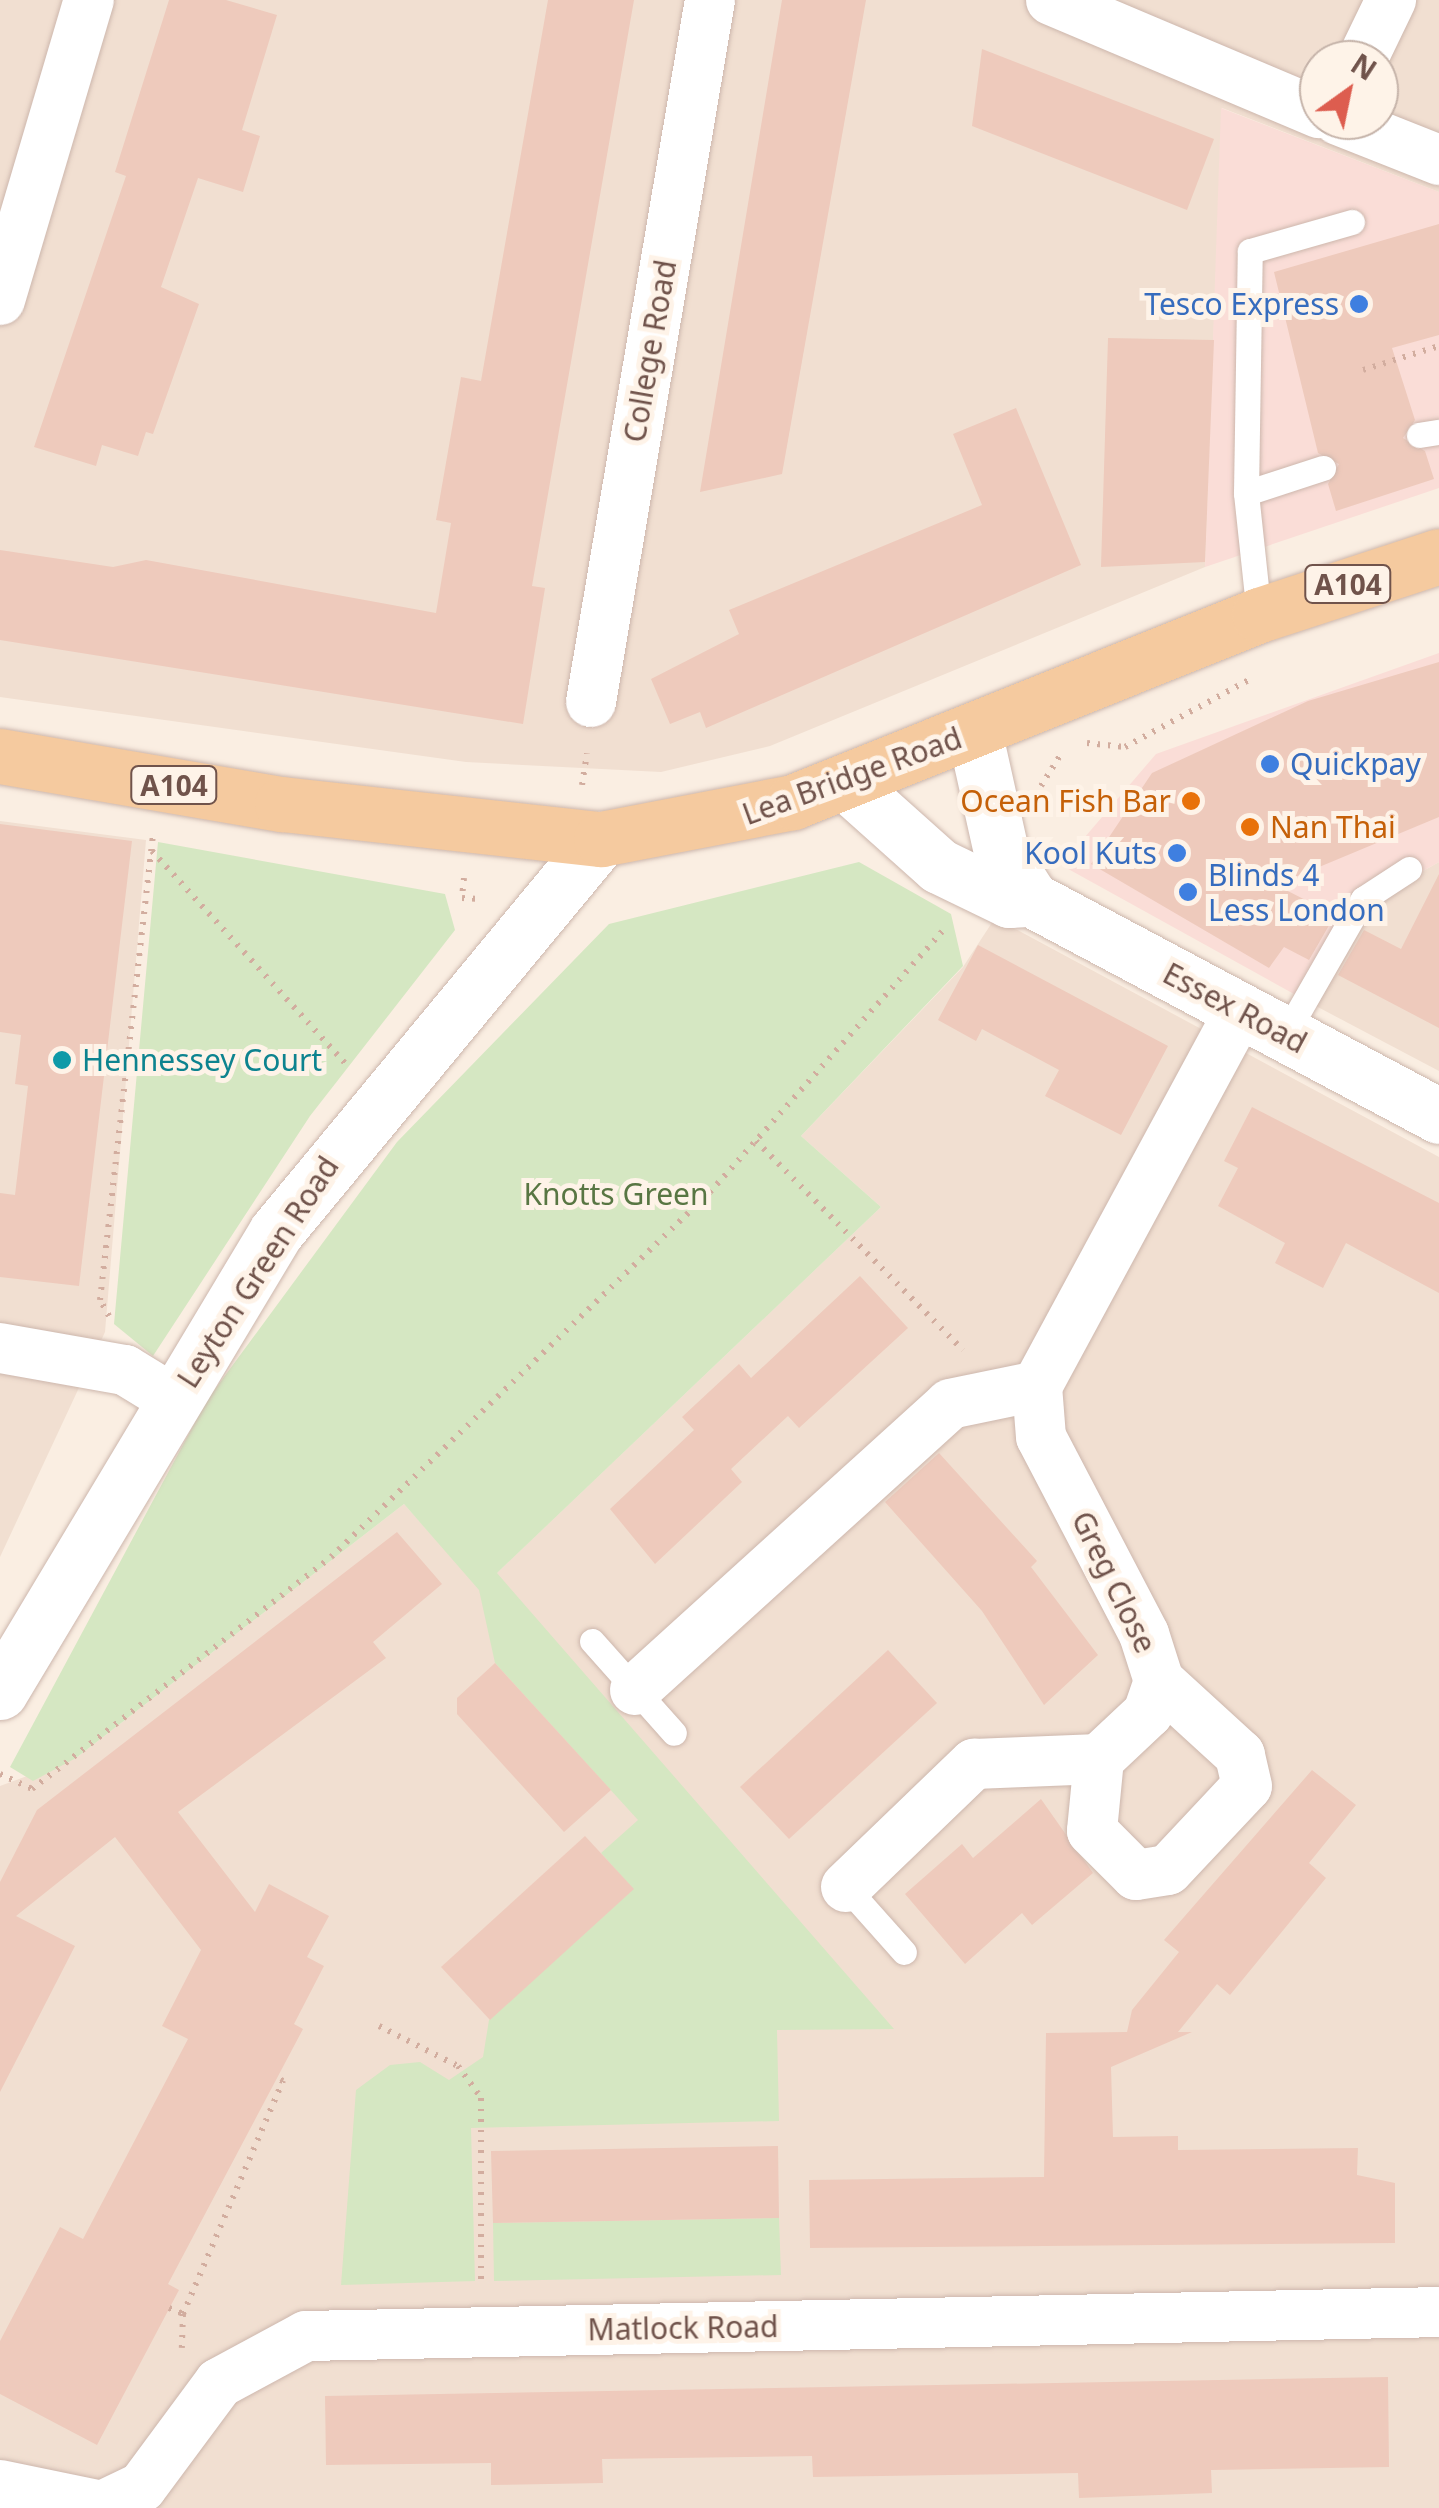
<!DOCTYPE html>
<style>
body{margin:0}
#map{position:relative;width:1439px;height:2508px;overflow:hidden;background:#faeee2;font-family:"Noto Sans",sans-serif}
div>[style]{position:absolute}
.residential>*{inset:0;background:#f1dfd1}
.commercial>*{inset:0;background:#faddd7}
.green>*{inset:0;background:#d5e7c2}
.building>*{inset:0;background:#eecabc}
.path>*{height:6px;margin-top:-3px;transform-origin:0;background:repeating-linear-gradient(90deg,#d2ad9f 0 2.5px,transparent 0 10.5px)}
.roads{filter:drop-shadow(0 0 2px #cdb7ad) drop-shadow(0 0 2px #cdb7ad)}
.lane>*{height:25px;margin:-12.5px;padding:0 12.5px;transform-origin:12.5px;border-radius:12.5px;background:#fff}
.street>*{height:50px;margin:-25px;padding:0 25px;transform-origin:25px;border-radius:25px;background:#fff}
.secondary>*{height:55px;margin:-27.5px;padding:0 27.5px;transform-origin:27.5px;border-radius:27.5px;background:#fff}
.primary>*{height:55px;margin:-27.5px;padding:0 27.5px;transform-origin:27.5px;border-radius:27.5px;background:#f5ca9f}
.dots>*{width:28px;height:28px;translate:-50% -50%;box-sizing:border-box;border:5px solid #fef3e8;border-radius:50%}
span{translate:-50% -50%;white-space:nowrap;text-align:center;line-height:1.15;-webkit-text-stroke:10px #fef3e8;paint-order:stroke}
.shield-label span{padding:2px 8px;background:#fef3e8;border:2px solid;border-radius:8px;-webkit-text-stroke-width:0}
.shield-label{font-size:28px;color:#70534b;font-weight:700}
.shop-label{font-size:30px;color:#366cbe}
.right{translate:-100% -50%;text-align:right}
.left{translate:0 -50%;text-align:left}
.street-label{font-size:30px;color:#70534b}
.food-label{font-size:30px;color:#c56008}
.culture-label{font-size:30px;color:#0d838f}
.park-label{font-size:30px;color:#587643}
.north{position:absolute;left:1299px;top:40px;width:100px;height:100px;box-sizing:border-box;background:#fef3e8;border:2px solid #c5b3a9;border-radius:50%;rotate:33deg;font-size:28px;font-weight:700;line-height:40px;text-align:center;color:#70534b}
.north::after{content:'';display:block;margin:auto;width:35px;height:45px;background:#dd5d4f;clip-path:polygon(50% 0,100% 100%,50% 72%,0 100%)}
</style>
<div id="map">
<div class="residential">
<div style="clip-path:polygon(evenodd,0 0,1439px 0,1439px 192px,1222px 108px,1205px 567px,770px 746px,661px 772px,466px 762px,0 697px,0 0,1319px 60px,1379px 60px,1379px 120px,1319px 120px,1319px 60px)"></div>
<div style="clip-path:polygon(0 821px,146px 840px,105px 1332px,0 1557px)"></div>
<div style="clip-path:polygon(1439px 862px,1439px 1071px,1314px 1005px,1372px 900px)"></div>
<div style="clip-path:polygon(995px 918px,1439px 1157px,1439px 2508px,0 2508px,0 1786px,76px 1758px,404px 1504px,480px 1589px,881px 1207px,801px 1136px,963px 967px)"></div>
</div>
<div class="commercial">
<div style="clip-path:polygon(1221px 108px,1439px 192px,1439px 488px,1205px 567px)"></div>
<div style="clip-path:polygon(1439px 653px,1439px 862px,1372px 900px,1314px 1005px,1061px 865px,1156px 754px)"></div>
</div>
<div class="green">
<div style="clip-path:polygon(158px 842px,445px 894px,455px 930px,310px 1116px,153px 1356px,114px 1324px)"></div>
<div style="clip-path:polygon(859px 862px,951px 914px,963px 966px,801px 1136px,881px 1207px,497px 1573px,894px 2029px,777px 2030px,779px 2121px,471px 2128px,475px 2281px,341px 2285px,356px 2090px,390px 2065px,420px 2062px,449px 2080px,483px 2057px,489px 2020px,633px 1889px,601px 1853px,638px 1820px,495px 1663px,479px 1590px,404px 1504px,76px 1758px,33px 1781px,10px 1767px,207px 1400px,397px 1142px,609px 924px)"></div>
<div style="clip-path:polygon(779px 2218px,781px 2275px,494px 2281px,493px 2223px)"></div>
</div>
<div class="building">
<div style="clip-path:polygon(169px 0,226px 0,277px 15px,242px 130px,260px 136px,243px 192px,198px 178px,161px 287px,199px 304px,153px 434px,146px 432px,138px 456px,102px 445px,96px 466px,34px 447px,126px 176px,115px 172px)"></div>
<div style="clip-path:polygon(548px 0,634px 0,532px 586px,545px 588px,523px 724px,0 640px,0 550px,113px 567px,146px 560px,436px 613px,451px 523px,436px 520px,461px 377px,481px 381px)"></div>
<div style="clip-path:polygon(782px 0,866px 0,782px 474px,700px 492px)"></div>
<div style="clip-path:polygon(982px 49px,1214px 139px,1187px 210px,972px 126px)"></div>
<div style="clip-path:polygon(1439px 224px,1439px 335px,1392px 348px,1415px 420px,1403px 438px,1425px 451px,1434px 479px,1336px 511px,1328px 484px,1339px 464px,1318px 453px,1274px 272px)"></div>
<div style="clip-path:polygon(1108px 338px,1214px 340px,1205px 562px,1101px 567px)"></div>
<div style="clip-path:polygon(1016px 408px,1081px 565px,706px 728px,700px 712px,670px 724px,651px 679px,739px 634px,729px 610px,982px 505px,953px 434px)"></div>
<div style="clip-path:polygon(1439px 662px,1439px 817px,1276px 885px,1335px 915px,1309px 960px,1284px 947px,1269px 968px,1091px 864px,1152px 773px,1308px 701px)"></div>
<div style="clip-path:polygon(0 824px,132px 841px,79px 1286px,0 1277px,0 1193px,15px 1195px,28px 1086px,15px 1084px,21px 1035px,0 1032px)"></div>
<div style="clip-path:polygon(1439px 874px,1439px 1028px,1338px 975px,1364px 930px,1401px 949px)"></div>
<div style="clip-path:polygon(978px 945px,1168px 1046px,1121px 1135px,1045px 1096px,1059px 1070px,982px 1029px,976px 1041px,938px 1020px)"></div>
<div style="clip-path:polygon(1252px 1107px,1439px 1203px,1439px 1293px,1346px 1243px,1323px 1288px,1275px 1263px,1285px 1243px,1218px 1206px,1238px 1168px,1224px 1161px)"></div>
<div style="clip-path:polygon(860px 1276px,908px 1328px,799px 1428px,788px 1416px,731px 1469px,742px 1482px,655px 1564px,610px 1509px,694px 1430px,682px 1417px,739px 1364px,751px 1378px)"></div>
<div style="clip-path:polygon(939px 1453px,1037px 1561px,1031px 1567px,1098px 1655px,1044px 1705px,982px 1611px,885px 1502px)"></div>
<div style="clip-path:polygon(397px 1532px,442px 1584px,373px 1642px,386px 1658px,178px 1812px,255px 1912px,269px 1884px,329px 1916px,307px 1957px,324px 1966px,294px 2024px,303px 2029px,168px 2284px,179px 2290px,97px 2445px,0 2394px,0 2341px,60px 2227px,83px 2239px,188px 2039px,162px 2026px,201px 1950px,115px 1837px,16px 1916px,75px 1946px,0 2092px,0 1882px,37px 1810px)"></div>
<div style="clip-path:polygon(888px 1650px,937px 1703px,789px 1839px,740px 1787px)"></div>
<div style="clip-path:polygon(495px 1663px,611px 1790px,564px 1832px,457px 1714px,457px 1698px)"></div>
<div style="clip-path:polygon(1312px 1770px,1356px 1805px,1309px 1863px,1326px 1878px,1230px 1995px,1217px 1984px,1178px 2032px,1192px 2032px,1111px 2067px,1113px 2137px,1178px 2136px,1178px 2150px,1358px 2148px,1357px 2175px,1395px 2183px,1395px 2243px,810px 2248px,809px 2180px,1044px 2177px,1046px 2033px,1127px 2032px,1132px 2010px,1179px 1952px,1164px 1940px)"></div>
<div style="clip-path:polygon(1041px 1799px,1093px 1873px,1032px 1925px,1022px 1913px,965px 1964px,905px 1894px,962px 1844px,973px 1858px)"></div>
<div style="clip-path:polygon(585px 1836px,634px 1889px,490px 2020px,441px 1967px)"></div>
<div style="clip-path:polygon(778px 2146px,779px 2218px,493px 2223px,491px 2151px)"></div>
<div style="clip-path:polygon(1388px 2377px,1389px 2467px,1211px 2470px,1212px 2493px,1079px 2498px,1078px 2473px,813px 2477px,812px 2456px,602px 2459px,603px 2483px,491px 2485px,491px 2463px,326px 2465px,325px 2396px)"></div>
</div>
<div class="path">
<div style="left:1363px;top:370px;width:80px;rotate:-17.5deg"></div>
<div style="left:1087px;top:743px;width:38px;rotate:6deg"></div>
<div style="left:1125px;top:747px;width:143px;rotate:-28.4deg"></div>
<div style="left:582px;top:785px;width:32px;rotate:-81deg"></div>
<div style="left:1041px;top:786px;width:38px;rotate:-58deg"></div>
<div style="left:152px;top:851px;width:288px;rotate:47.7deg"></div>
<div style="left:464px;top:878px;width:20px;rotate:96deg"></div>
<div style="left:462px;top:898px;width:18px;rotate:3deg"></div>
<div style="left:756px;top:1141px;width:294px;rotate:45.3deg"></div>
<div style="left:109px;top:1316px;width:18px;rotate:-119deg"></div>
<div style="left:100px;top:1300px;width:469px;rotate:-83.5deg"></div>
<div style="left:0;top:1774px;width:35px;rotate:25deg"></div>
<div style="left:32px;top:1789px;width:378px;rotate:-37.8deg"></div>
<div style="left:331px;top:1557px;width:526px;rotate:-43.92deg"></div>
<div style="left:710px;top:1192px;width:353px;rotate:-48.3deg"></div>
<div style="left:379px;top:2026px;width:89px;rotate:26.9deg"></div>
<div style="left:458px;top:2066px;width:39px;rotate:54deg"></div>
<div style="left:481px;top:2098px;width:183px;rotate:90deg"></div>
<div style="left:169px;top:2308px;width:15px;rotate:23deg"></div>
<div style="left:183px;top:2314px;width:34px;rotate:92deg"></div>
<div style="left:183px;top:2314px;width:254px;rotate:-66.8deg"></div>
<div style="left:283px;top:2081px;width:7px;rotate:-153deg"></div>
</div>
<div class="roads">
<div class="lane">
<div style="left:1419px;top:435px;width:20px;rotate:-9deg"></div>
<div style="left:1246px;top:493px;width:81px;rotate:-18deg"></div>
<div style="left:1259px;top:615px;width:123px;rotate:-96.1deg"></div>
<div style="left:1246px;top:493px;width:242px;rotate:-89.1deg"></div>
<div style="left:1250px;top:251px;width:106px;rotate:-15.9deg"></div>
<div style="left:1285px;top:1035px;width:157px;rotate:-60.2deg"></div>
<div style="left:1363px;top:899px;width:55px;rotate:-33.1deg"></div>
<div style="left:592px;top:1641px;width:123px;rotate:48.3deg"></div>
<div style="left:846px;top:1887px;width:87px;rotate:48.3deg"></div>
</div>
<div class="street">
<div style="left:1051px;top:0;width:291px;rotate:22.9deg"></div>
<div style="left:1362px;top:60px;width:67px;rotate:-64.2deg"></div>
<div style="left:1338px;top:120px;width:109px;rotate:21.6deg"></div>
<div style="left:0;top:300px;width:313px;rotate:-73.5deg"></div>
<div style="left:591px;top:702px;width:712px;rotate:-80.38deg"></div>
<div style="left:0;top:1348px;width:127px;rotate:10deg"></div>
<div style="left:125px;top:1370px;width:57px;rotate:31.5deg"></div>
<div style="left:635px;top:1690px;width:425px;rotate:-42.2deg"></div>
<div style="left:950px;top:1404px;width:89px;rotate:-11.7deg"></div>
<div style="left:1099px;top:1759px;width:72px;rotate:95.6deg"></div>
<div style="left:1092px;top:1831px;width:62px;rotate:45deg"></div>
<div style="left:1136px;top:1875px;width:32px;rotate:-9deg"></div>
<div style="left:1168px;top:1870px;width:115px;rotate:-46.8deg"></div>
<div style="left:1247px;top:1786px;width:32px;rotate:-103deg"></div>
<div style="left:1240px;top:1755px;width:110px;rotate:-137.6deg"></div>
<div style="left:846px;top:1887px;width:178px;rotate:-43.9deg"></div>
<div style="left:974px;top:1764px;width:125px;rotate:-2.3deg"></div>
<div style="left:1099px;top:1759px;width:67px;rotate:-43.2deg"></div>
<div style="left:1148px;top:1713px;width:34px;rotate:-71deg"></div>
<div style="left:1159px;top:1681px;width:49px;rotate:-107.7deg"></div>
<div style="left:1144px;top:1634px;width:222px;rotate:-117.6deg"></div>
<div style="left:1041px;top:1437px;width:51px;rotate:-94.5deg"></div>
<div style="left:1037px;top:1386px;width:425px;rotate:-61.6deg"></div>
<div style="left:0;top:2485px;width:104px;rotate:11.6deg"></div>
<div style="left:102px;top:2506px;width:44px;rotate:-25.4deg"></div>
<div style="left:142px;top:2487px;width:129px;rotate:-53.5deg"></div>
<div style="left:219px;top:2383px;width:99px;rotate:-28.4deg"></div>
<div style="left:306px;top:2336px;width:1133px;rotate:-1.21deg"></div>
</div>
<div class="secondary">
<div style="left:974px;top:731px;width:124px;rotate:77.4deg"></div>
<div style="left:1001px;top:852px;width:56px;rotate:57.4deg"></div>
<div style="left:845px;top:782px;width:126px;rotate:41.8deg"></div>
<div style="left:939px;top:866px;width:78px;rotate:25.9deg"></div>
<div style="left:1009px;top:900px;width:22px;rotate:-3deg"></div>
<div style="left:1031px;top:899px;width:462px;rotate:28deg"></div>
<div style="left:0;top:1692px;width:536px;rotate:-59.04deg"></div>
<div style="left:276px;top:1232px;width:510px;rotate:-50.41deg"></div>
</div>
<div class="primary">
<div style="left:0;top:756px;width:286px;rotate:9.7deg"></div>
<div style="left:282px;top:804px;width:321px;rotate:6.3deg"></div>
<div style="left:601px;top:839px;width:196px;rotate:-10.9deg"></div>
<div style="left:793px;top:802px;width:502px;rotate:-21.86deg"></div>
<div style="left:1259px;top:615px;width:189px;rotate:-18.1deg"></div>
</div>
</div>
<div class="dots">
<div style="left:1359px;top:304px;background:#3f7fe0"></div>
<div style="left:1270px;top:764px;background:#3f7fe0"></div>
<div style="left:1191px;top:801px;background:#e8710a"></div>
<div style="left:1250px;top:827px;background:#e8710a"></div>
<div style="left:1177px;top:853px;background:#3f7fe0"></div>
<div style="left:1188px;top:892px;background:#3f7fe0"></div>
<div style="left:62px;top:1060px;background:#0f9aa8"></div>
</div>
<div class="shield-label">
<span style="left:1348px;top:584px">A104</span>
<span style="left:174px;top:785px">A104</span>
</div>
<div class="shop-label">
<span class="right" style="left:1339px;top:304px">Tesco Express</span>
<span class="left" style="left:1290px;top:764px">Quickpay</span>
<span class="right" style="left:1157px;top:853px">Kool Kuts</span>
<span class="left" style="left:1208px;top:892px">Blinds 4<br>Less London</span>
</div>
<div class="street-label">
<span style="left:650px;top:351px;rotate:-80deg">College Road</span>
<span style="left:852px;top:776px;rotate:-20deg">Lea Bridge Road</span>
<span style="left:1235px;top:1008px;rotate:28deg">Essex Road</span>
<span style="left:258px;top:1272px;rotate:-57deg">Leyton Green Road</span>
<span style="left:1114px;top:1582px;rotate:64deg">Greg Close</span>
<span style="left:683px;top:2328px;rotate:-1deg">Matlock Road</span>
</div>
<div class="food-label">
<span class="right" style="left:1171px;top:801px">Ocean Fish Bar</span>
<span class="left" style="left:1270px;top:827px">Nan Thai</span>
</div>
<div class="culture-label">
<span class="left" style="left:82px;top:1060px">Hennessey Court</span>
</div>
<div class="park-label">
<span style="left:616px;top:1194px">Knotts Green</span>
</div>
<div class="north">N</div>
</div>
